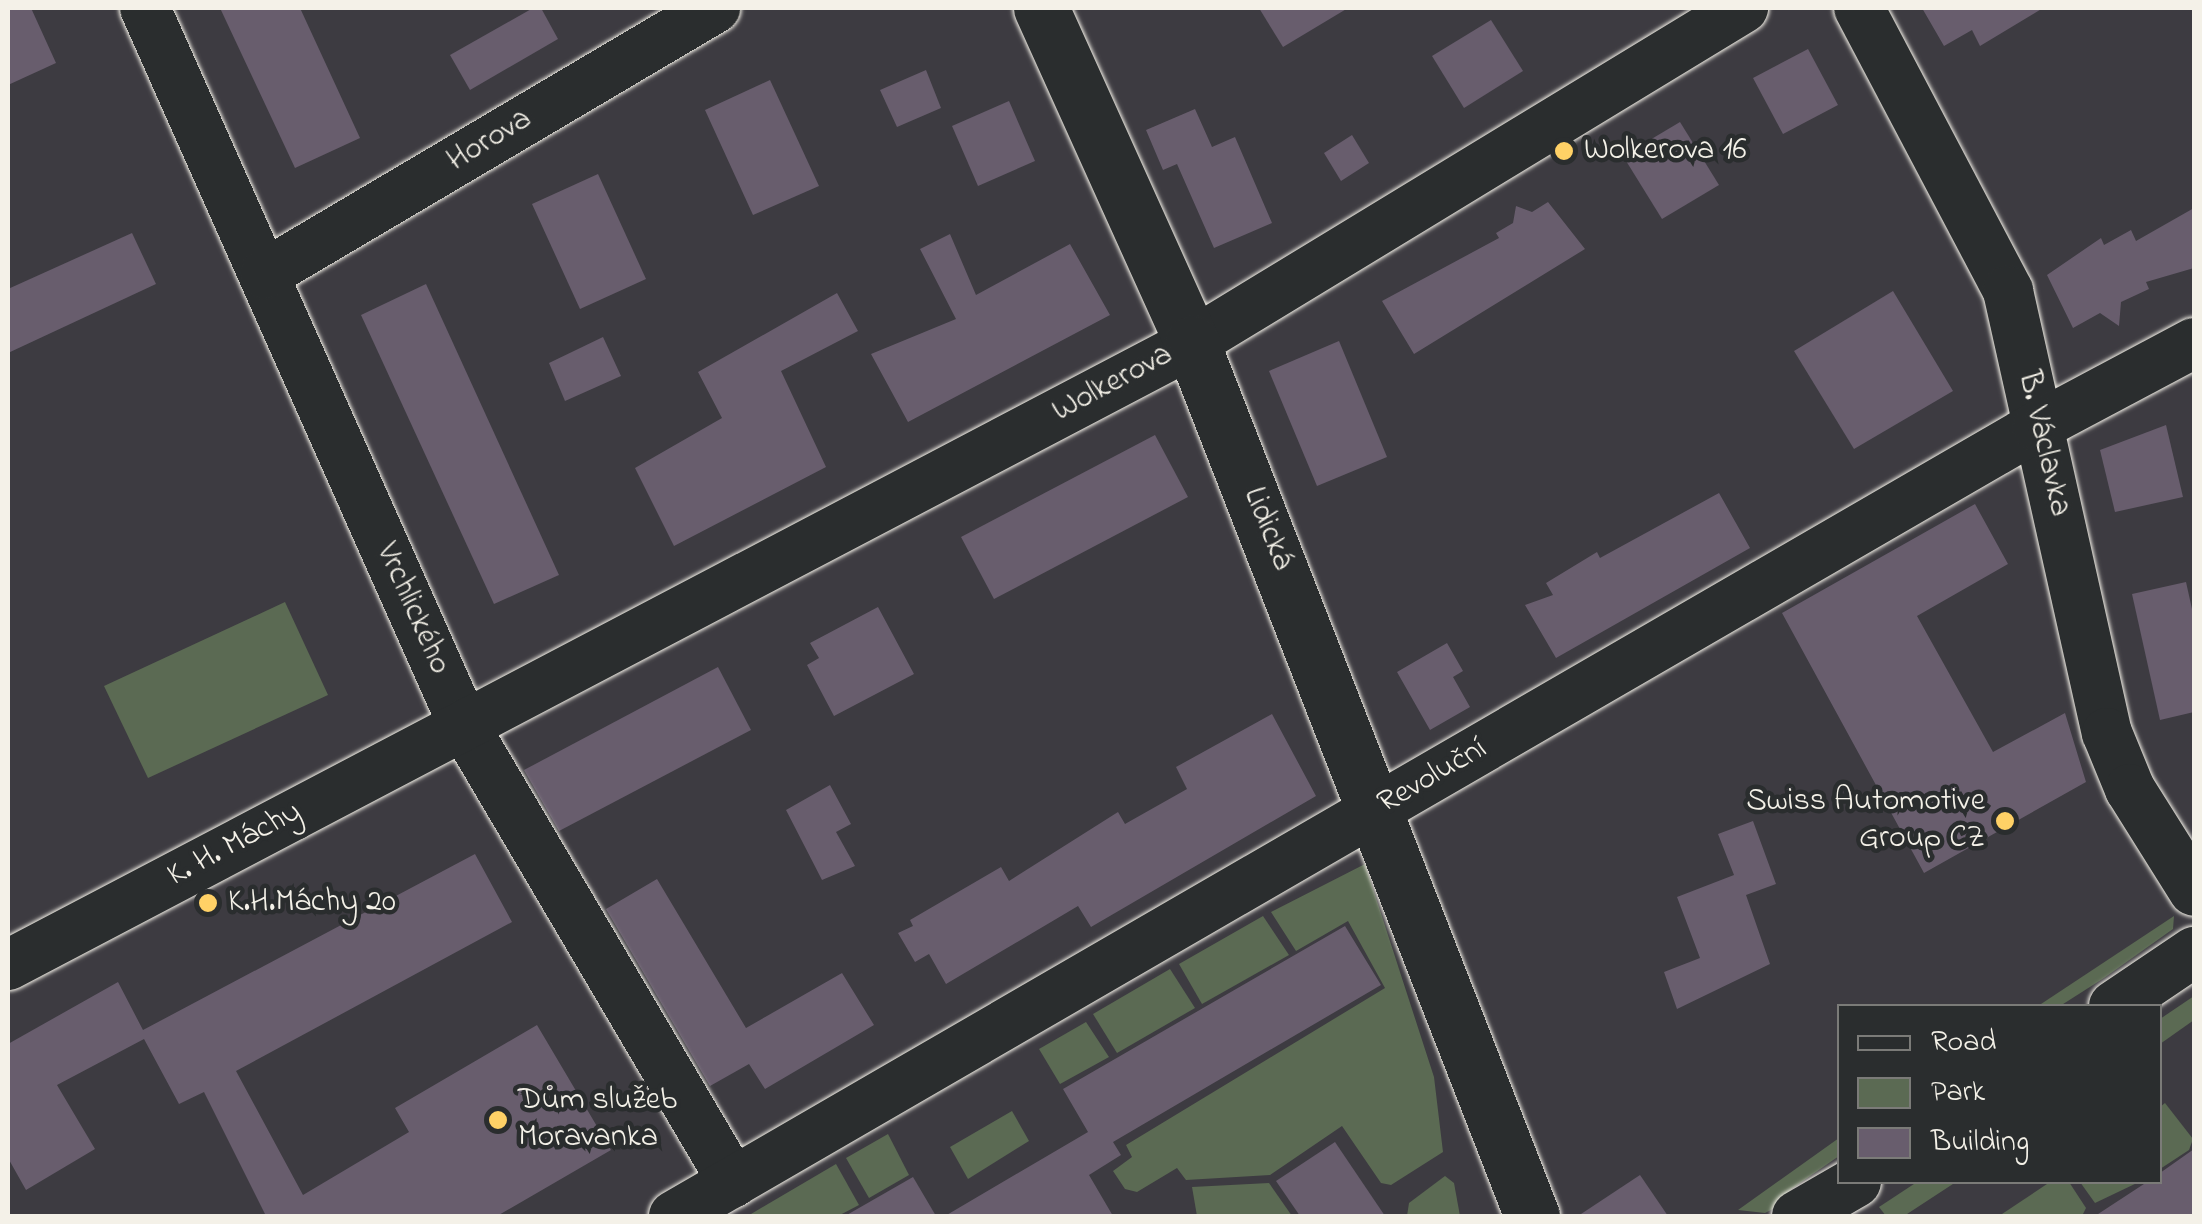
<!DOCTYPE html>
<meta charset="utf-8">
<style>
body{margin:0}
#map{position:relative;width:2202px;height:1224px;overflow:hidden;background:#3d3b41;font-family:"Indie Flower",sans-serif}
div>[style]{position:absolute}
.green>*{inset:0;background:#5b6a53}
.building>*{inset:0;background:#685d6d}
.roads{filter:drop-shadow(0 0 2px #f4f1e8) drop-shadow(0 0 2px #f4f1e8)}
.minor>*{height:50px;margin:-25px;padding:0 25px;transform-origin:25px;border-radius:25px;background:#2a2d2e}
.secondary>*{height:55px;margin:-27.5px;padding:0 27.5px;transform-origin:27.5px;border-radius:27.5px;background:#2a2d2e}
.dots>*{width:28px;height:28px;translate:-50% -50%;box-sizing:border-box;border:5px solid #2a2d2e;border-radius:50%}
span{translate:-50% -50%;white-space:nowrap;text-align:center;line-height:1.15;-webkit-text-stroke:9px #2a2d2e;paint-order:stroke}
.street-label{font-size:32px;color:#f4f1e8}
.poi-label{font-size:32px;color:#f4f1e8}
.left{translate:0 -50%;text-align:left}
.right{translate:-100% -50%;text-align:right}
.frame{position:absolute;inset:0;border:10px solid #f4f1e8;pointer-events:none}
.legend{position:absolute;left:1837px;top:1004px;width:325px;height:180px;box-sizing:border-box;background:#2a2d2e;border:2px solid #7b7b78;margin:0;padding:12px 18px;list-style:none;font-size:30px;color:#f4f1e8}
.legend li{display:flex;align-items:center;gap:20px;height:50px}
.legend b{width:50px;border:2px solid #7b7b78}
</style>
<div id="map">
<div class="green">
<div style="clip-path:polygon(285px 602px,328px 695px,148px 778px,104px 686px)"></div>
<div style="clip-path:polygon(1365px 864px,1434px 1077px,1443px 1152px,1391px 1185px,1381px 1183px,1342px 1126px,1270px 1175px,1186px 1180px,1177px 1168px,1137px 1192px,1125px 1189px,1113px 1171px,1132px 1157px,1126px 1145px,1385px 988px,1348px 921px,1296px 951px,1271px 912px)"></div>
<div style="clip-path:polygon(1263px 916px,1289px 955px,1202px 1004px,1179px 964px)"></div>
<div style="clip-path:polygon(2174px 916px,2173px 929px,2104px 978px,2060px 1006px,2038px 1006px)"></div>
<div style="clip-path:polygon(1170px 969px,1195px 1008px,1117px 1053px,1093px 1014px)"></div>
<div style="clip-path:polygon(2194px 996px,2194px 1020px,2160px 1044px,2160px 1019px)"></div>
<div style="clip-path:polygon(1086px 1022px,1109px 1057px,1060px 1084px,1039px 1049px)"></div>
<div style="clip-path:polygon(2165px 1103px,2193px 1139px,2189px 1150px,2160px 1169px,2160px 1107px)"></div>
<div style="clip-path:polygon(1012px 1111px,1029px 1141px,968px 1179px,950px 1147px)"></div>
<div style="clip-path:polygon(888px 1134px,909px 1175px,869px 1198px,846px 1158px)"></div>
<div style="clip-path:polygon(1839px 1138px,1839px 1156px,1790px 1190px,1783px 1204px,1765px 1213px,1738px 1210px)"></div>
<div style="clip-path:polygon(836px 1164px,859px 1205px,838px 1216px,751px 1214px)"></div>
<div style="clip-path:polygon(1445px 1176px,1454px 1183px,1460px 1216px,1407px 1216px,1409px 1203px)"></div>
<div style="clip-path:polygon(1917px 1182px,1956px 1182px,1904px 1216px,1886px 1216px,1879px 1207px)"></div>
<div style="clip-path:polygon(2050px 1182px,2069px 1182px,2086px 1208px,2082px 1216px,1999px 1216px)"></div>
<div style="clip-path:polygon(2080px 1182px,2139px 1182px,2095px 1203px)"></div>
<div style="clip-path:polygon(1269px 1183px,1292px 1216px,1197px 1216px,1192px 1187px)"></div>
</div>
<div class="building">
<div style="clip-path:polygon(8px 8px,31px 8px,56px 63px,8px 85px)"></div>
<div style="clip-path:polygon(220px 8px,300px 8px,360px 138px,295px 168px)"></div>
<div style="clip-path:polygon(533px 8px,541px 8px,558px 39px,470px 90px,450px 55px)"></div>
<div style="clip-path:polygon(1259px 8px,1348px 8px,1283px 47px)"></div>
<div style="clip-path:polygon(1922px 8px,2043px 8px,1980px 46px,1972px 30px,1944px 46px)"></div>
<div style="clip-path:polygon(1491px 20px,1523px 71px,1464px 108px,1432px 56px)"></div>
<div style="clip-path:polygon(1808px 49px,1838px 105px,1783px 134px,1753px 78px)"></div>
<div style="clip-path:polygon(926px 70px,941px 108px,897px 127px,880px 90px)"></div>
<div style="clip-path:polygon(770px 80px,819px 186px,753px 215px,705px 110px)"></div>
<div style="clip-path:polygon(1009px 101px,1035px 161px,978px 186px,952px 126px)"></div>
<div style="clip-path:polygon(1195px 109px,1212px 147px,1235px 137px,1272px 223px,1214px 248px,1177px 164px,1163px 170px,1146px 130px)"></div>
<div style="clip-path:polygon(1680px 122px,1719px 185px,1662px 219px,1623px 156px)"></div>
<div style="clip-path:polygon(1352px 135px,1369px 163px,1341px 181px,1324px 153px)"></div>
<div style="clip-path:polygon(598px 174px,646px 279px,580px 309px,532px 204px)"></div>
<div style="clip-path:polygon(1548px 202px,1585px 249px,1414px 354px,1382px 301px,1499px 238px,1496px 233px,1513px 223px,1516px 206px,1532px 212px)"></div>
<div style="clip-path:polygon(2194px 208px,2194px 268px,2146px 282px,2149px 289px,2121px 302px,2119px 326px,2100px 313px,2073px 328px,2047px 275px,2101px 238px,2104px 245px,2131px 230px,2136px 241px)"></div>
<div style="clip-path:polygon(132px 233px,156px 284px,8px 353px,8px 289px)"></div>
<div style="clip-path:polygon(950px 234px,976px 295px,1070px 244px,1110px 315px,908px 422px,871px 354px,956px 319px,920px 249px)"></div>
<div style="clip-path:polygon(426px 284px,559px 575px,494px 604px,361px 315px)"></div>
<div style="clip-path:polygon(1893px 291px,1953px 391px,1854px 449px,1794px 351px)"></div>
<div style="clip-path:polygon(837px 293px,858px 331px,781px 371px,826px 467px,674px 546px,635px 468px,722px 418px,698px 372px)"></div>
<div style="clip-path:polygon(603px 337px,621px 376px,565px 401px,549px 363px)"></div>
<div style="clip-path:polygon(1339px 341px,1387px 457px,1317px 486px,1269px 371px)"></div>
<div style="clip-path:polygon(2166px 425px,2183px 497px,2115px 512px,2100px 450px)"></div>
<div style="clip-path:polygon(1155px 435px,1188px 497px,994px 599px,961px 537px)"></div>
<div style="clip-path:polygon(1719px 493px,1750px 548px,1556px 658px,1525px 605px,1553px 595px,1546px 583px,1597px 552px,1600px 558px)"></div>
<div style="clip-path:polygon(1975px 504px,2008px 564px,1917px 616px,1993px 752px,2065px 713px,2086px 782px,1924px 873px,1782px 613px)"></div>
<div style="clip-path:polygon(2186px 582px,2194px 618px,2194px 712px,2160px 720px,2132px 594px)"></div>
<div style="clip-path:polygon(878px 607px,914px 674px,834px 716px,807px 665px,819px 658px,810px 643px)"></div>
<div style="clip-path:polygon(1447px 643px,1463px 671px,1453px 677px,1470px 707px,1430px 730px,1397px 672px)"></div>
<div style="clip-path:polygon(718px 667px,751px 730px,559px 831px,524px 770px)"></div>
<div style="clip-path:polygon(1272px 714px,1316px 796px,1091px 927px,1078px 906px,946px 984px,929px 954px,915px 962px,898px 933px,913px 926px,910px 920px,1001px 867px,1009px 881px,1118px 812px,1125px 824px,1187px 789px,1176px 767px)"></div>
<div style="clip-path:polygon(830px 785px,851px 824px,836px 832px,855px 866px,822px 880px,786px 810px)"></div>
<div style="clip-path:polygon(1753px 821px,1776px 884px,1746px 895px,1770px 964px,1677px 1009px,1664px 972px,1700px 958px,1677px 897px,1734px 875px,1718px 834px)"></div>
<div style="clip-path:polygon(475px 854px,512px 922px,236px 1071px,303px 1195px,409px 1132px,395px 1108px,537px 1025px,611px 1150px,497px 1216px,266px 1216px,204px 1092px,179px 1104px,144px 1039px,57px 1085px,95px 1149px,26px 1190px,8px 1158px,8px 1044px,118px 982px,143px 1030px)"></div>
<div style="clip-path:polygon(657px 879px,746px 1028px,842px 973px,874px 1025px,765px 1089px,749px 1064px,710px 1086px,606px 909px)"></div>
<div style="clip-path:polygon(1345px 926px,1381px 985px,1113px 1142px,1121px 1155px,1089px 1175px,1113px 1216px,945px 1216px,1088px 1132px,1063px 1089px)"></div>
<div style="clip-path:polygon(1335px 1142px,1385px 1216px,1300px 1216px,1276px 1181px)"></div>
<div style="clip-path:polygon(2194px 1149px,2194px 1216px,2095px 1216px,2147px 1182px,2160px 1182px,2160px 1173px)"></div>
<div style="clip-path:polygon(1640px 1175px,1668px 1216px,1578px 1216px)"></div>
<div style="clip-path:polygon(913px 1177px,936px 1216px,845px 1216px)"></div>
</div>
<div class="roads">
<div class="minor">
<div style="left:145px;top:8px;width:783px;rotate:66.05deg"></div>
<div style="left:463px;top:724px;width:532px;rotate:59.48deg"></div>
<div style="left:1859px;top:8px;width:320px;rotate:62.2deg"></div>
<div style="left:2008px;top:291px;width:453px;rotate:77.4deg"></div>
<div style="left:2107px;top:733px;width:61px;rotate:67.7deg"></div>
<div style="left:2130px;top:789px;width:120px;rotate:57.9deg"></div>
<div style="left:265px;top:274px;width:523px;rotate:-30.59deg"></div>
<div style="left:8px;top:965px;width:1337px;rotate:-27.71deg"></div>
<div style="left:1192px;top:343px;width:645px;rotate:-31.3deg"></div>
<div style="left:2114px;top:1006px;width:97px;rotate:-34deg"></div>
<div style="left:674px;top:1216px;width:1576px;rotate:-30.08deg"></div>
<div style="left:2038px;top:426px;width:177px;rotate:-28deg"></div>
<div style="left:1797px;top:1216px;width:68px;rotate:-30deg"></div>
</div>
<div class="secondary">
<div style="left:1041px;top:8px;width:367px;rotate:65.7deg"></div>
<div style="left:1192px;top:343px;width:937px;rotate:68.72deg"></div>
</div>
</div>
<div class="dots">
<div style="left:1564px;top:151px;background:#ffd166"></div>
<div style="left:2005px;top:821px;background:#ffd166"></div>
<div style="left:208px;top:903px;background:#ffd166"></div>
<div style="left:498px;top:1120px;background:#ffd166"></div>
</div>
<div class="street-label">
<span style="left:490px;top:141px;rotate:-31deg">Horova</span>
<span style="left:1113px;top:384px;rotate:-28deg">Wolkerova</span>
<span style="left:2043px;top:444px;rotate:77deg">B. Václavka</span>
<span style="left:1267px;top:529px;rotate:68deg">Lidická</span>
<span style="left:412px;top:609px;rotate:66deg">Vrchlického</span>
<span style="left:1433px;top:777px;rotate:-30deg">Revoluční</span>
<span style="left:235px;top:845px;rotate:-28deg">K. H. Máchy</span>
</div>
<div class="poi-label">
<span class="left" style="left:1584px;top:151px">Wolkerova 16</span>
<span class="right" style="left:1985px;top:821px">Swiss Automotive<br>Group CZ</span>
<span class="left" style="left:228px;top:903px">K.H.Máchy 20</span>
<span class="left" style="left:518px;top:1120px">Dům služeb<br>Moravanka</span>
</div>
<div class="frame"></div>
<ul class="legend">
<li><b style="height:12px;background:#2a2d2e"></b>Road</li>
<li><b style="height:28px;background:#5b6a53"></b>Park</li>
<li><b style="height:28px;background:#685d6d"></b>Building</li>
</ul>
</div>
